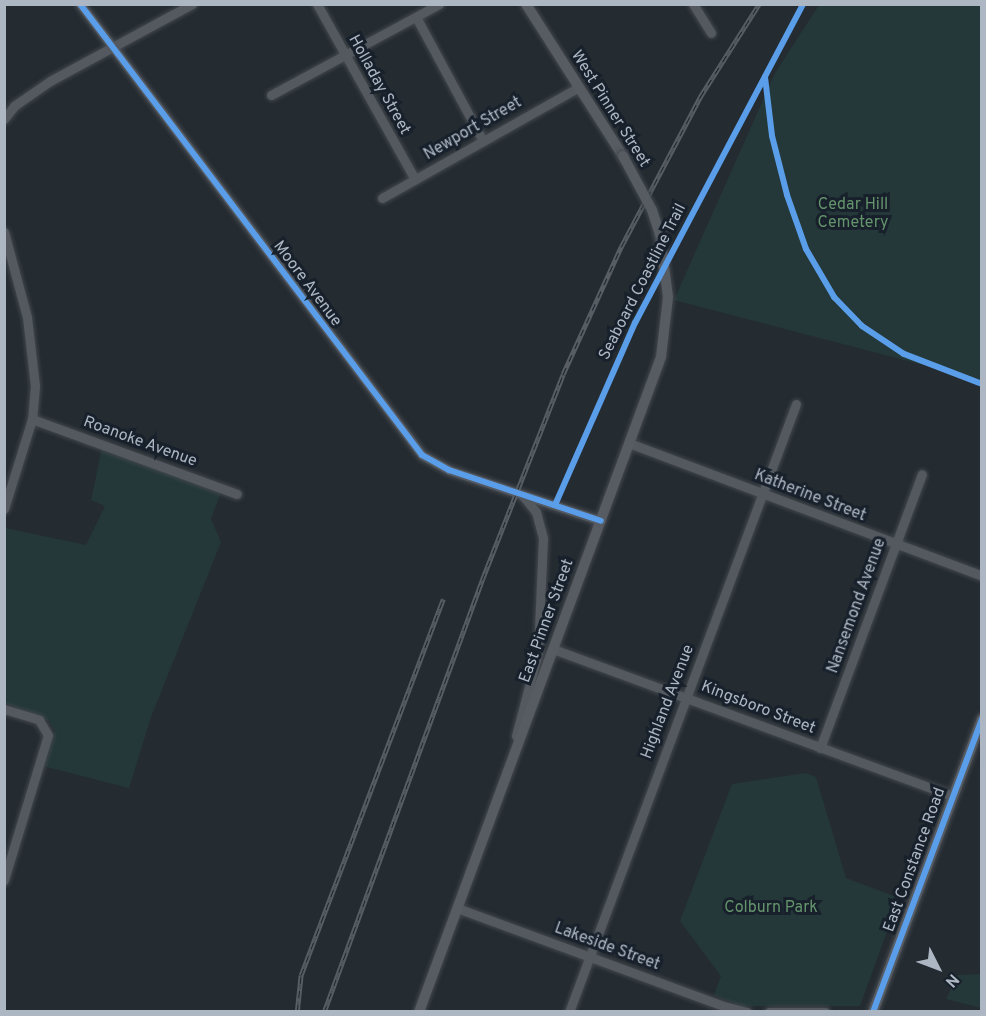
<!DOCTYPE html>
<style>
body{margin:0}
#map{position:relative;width:986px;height:1016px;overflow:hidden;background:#242b31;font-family:Overpass,sans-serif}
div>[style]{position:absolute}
.green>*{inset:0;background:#243839}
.roads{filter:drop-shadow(0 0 2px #42474c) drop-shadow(0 0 2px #42474c)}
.minor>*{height:9px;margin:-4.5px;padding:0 4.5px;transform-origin:4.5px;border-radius:4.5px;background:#545960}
.major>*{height:10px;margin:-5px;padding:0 5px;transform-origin:5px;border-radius:5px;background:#575b62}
.rail>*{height:4.5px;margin-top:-2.25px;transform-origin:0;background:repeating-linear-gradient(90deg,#18212b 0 7px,#575d63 0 14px);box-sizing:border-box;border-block:2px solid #575d63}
.bridges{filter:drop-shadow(0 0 2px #41474e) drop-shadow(0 0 2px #41474e)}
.major-bridge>*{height:10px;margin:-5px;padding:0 5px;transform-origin:5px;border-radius:5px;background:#575b62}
.cycleway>*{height:6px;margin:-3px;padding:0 3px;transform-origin:3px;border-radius:3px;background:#5a9eea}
span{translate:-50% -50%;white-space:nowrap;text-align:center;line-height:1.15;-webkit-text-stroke:6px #18212b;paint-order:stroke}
.street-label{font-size:16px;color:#adb7c4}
.park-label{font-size:16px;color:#64946c}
.frame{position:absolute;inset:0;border:6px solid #adb7c4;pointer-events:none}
.north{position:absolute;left:908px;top:938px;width:60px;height:60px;-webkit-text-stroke:4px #18212b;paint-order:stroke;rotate:132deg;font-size:16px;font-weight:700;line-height:24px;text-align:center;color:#adb7c4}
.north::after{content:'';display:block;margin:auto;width:21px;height:27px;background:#adb7c4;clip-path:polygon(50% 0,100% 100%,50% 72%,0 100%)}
</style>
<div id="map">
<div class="green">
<div style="clip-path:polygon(819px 5px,981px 5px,981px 380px,674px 300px,775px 73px)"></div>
<div style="clip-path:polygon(102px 448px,221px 492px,211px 519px,221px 542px,151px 717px,129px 788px,43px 766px,55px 731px,49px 721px,5px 703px,5px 528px,86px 545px,105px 506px,91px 500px)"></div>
<div style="clip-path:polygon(806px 773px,816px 777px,846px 878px,899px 898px,860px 1006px,741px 1006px,714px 995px,721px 976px,680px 921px,732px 784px)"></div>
<div style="clip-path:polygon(981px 974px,981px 1008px,946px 999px,958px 975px)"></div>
</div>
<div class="roads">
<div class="minor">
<div style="left:80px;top:4px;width:566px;rotate:52.83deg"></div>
<div style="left:422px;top:455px;width:31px;rotate:29deg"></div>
<div style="left:449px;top:470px;width:160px;rotate:18.5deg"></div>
<div style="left:317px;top:4px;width:201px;rotate:60.8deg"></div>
<div style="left:693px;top:4px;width:34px;rotate:58deg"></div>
<div style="left:416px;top:17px;width:141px;rotate:61.6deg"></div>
<div style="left:271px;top:95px;width:191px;rotate:-28.4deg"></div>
<div style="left:4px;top:119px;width:16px;rotate:-52deg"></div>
<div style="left:14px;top:106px;width:44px;rotate:-34.8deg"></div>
<div style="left:50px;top:81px;width:162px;rotate:-28.5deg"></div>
<div style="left:382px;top:198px;width:226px;rotate:-29.4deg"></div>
<div style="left:4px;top:232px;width:88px;rotate:74.9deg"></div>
<div style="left:27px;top:317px;width:69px;rotate:83.4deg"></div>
<div style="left:35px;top:386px;width:33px;rotate:95deg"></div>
<div style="left:32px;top:419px;width:94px;rotate:107.3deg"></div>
<div style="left:32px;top:419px;width:218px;rotate:20.1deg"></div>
<div style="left:629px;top:443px;width:377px;rotate:20.6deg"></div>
<div style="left:553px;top:649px;width:426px;rotate:20.2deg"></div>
<div style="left:4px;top:709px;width:37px;rotate:17deg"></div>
<div style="left:39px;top:720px;width:17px;rotate:59deg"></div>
<div style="left:48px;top:735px;width:152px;rotate:106.9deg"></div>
<div style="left:516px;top:736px;width:87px;rotate:-75.3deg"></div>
<div style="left:538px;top:652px;width:114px;rotate:-87.5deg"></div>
<div style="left:543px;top:538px;width:27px;rotate:-105deg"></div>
<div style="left:536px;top:512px;width:22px;rotate:-129deg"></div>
<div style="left:820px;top:748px;width:292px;rotate:-69.6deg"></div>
<div style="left:457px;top:908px;width:284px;rotate:20.2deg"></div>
<div style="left:724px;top:1006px;width:24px;rotate:15deg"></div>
<div style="left:569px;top:1012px;width:649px;rotate:-69.53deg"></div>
<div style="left:769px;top:1012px;width:56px"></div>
</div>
<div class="major">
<div style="left:526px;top:4px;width:180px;rotate:57.5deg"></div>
<div style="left:419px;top:1012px;width:698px;rotate:-69.72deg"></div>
<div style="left:661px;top:357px;width:60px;rotate:-83.3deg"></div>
<div style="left:668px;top:297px;width:63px;rotate:-97.4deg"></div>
<div style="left:873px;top:1012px;width:313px;rotate:-69.6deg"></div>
</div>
</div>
<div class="rail">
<div style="left:297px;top:1012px;width:37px;rotate:-84deg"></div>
<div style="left:301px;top:975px;width:402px;rotate:-69.3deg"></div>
<div style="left:324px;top:1012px;width:460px;rotate:-69.9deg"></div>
<div style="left:482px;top:580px;width:221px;rotate:-68.5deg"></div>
<div style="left:563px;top:374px;width:140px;rotate:-65.5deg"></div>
<div style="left:621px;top:247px;width:170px;rotate:-62.2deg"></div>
<div style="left:700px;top:97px;width:110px;rotate:-57.6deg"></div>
</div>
<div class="bridges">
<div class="major-bridge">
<div style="left:623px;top:156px;width:61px;rotate:61.8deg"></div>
<div style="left:652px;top:210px;width:26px;rotate:72deg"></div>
</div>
</div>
<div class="cycleway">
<div style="left:80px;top:4px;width:566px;rotate:52.83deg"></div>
<div style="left:422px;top:455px;width:31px;rotate:29deg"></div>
<div style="left:449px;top:470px;width:160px;rotate:18.5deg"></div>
<div style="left:765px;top:77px;width:59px;rotate:83.2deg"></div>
<div style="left:772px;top:136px;width:61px;rotate:75.7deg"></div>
<div style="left:787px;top:195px;width:57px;rotate:70.6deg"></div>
<div style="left:806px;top:249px;width:56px;rotate:59.7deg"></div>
<div style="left:834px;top:297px;width:40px;rotate:46deg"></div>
<div style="left:862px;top:326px;width:50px;rotate:33.7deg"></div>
<div style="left:904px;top:354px;width:84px;rotate:21deg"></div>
<div style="left:555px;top:505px;width:199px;rotate:-66.3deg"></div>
<div style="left:635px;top:323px;width:361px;rotate:-62.2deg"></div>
<div style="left:873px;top:1012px;width:313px;rotate:-69.6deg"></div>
</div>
<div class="street-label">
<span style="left:379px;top:85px;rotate:61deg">Holladay Street</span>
<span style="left:610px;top:109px;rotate:58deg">West Pinner Street</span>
<span style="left:473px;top:129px;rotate:-30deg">Newport Street</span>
<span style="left:643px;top:282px;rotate:-63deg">Seaboard Coastline Trail</span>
<span style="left:307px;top:284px;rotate:53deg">Moore Avenue</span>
<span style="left:140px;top:442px;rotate:20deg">Roanoke Avenue</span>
<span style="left:810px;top:496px;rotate:21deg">Katherine Street</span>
<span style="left:857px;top:606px;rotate:-70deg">Nansemond Avenue</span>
<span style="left:547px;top:621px;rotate:-70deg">East Pinner Street</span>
<span style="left:668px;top:702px;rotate:-69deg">Highland Avenue</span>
<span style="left:758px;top:708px;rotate:21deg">Kingsboro Street</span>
<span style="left:915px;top:860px;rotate:-70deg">East Constance Road</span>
<span style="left:607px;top:947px;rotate:20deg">Lakeside Street</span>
</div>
<div class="park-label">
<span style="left:853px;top:214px">Cedar Hill<br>Cemetery</span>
<span style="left:771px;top:908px">Colburn Park</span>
</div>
<div class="frame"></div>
<div class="north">N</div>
</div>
